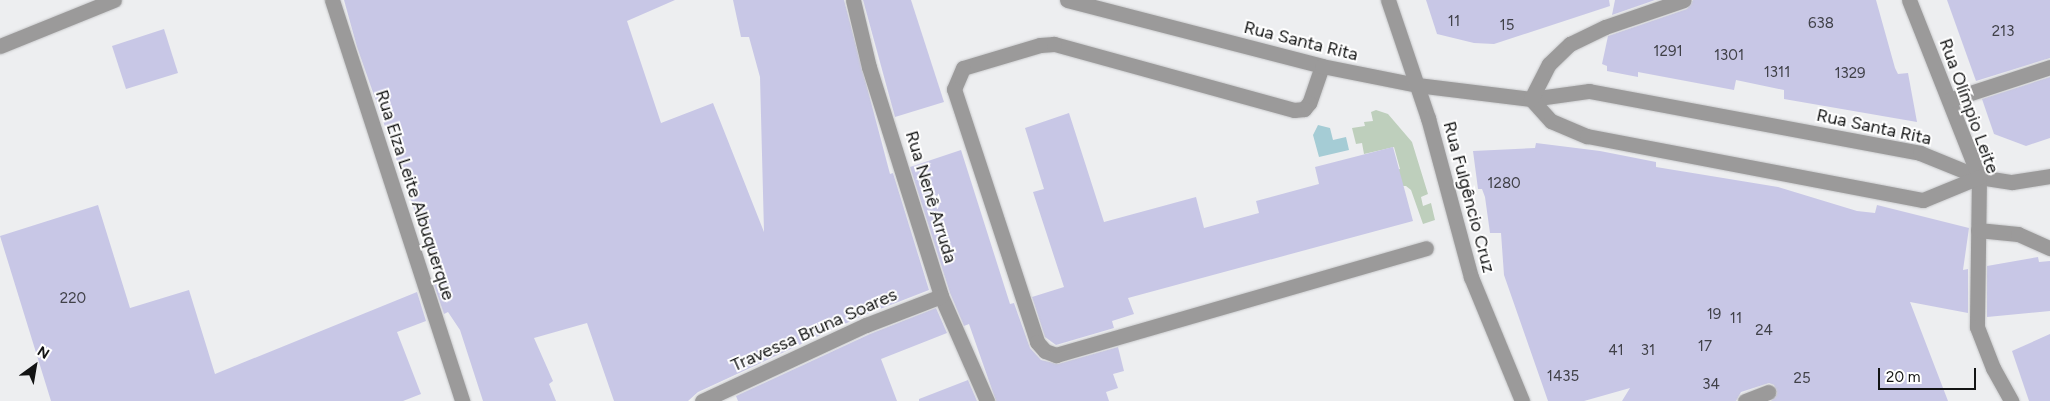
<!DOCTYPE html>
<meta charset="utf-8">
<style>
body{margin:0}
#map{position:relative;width:2050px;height:401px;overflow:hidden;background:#edeef0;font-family:Figtree,sans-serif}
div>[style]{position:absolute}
.green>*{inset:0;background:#becfbc}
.water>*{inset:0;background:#a5ccd5}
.building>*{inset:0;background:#c8c7e6}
.roads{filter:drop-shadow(0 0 1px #cacbcd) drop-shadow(0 0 1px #cacbcd)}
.lane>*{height:15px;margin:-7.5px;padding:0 7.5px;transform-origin:7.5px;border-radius:7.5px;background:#9b9a9a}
.street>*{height:15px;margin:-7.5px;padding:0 7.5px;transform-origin:7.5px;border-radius:7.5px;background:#9b9a9a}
span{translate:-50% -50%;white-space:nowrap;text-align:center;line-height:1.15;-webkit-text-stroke:4px #fff;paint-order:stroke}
.number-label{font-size:15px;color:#404148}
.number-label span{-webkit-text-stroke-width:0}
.street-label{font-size:18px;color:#131414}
.north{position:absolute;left:10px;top:341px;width:50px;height:50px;-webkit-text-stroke:4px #fff;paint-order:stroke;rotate:32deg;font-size:14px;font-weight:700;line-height:20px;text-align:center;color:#131414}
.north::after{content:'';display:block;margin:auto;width:18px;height:22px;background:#131414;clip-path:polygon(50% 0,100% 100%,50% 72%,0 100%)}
.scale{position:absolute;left:1878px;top:368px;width:98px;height:22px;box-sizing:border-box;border:2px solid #131414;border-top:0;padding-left:6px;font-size:15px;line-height:18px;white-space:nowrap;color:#131414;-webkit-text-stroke:4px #fff;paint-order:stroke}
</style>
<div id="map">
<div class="green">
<div style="clip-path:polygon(1376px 110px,1388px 114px,1412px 142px,1428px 194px,1421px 197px,1423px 206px,1431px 203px,1435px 220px,1423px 224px,1411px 190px,1406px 186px,1397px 186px,1389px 172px,1400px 169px,1394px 147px,1364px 154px,1362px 143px,1356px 144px,1352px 128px,1365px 126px,1364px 122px,1373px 121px,1371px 112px)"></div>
</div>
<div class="water">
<div style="clip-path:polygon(1318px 125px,1330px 128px,1333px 140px,1346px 137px,1349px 150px,1319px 157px,1313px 135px)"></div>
</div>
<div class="building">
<div style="clip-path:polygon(344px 0,675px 0,627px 21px,661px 123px,713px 103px,764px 232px,760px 77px,749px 37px,741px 37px,733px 0,844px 0,890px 174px,893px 173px,929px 290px,862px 316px,698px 392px,688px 401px,614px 401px,587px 323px,534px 338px,553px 381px,549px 384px,556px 401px,483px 401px,460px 330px,448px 312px,444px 314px,434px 285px,440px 283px,357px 47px)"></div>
<div style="clip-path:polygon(863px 0,911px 0,944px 102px,895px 117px)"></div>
<div style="clip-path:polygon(1426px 0,1609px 0,1610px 6px,1494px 44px,1474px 43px,1437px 34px)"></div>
<div style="clip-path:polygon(1615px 0,1655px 0,1612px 15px)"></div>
<div style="clip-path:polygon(1693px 0,1876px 0,1895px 68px,1898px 74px,1908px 73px,1917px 122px,1784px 99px,1784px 90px,1736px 80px,1734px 90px,1638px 72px,1638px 77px,1607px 71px,1607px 66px,1602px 64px,1608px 36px,1687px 9px)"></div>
<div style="clip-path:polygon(1947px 0,2050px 0,2050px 58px,1976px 81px)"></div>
<div style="clip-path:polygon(164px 29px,178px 73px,126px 89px,112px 46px)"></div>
<div style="clip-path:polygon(2050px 77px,2050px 138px,2026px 146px,1994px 134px,1982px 99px)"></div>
<div style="clip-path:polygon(1069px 113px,1104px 222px,1196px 197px,1204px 228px,1259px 213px,1256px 201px,1319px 184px,1315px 167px,1393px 147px,1413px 221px,1128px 298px,1134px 314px,1112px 321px,1114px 328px,1056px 345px,1045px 337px,1032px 297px,1064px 287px,1033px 192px,1044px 189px,1025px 128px)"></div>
<div style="clip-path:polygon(1536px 143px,1600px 151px,1656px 162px,1656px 167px,1778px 187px,1857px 211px,1875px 213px,1877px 205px,1969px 228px,1963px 270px,1968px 269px,1968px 313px,1910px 302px,1948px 401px,1771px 401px,1777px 393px,1774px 385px,1769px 383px,1741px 392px,1736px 401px,1622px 401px,1630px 388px,1584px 401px,1548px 401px,1504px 275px,1501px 233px,1490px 233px,1485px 197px,1482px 189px,1478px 189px,1473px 151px,1535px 148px)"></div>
<div style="clip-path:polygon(961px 150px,1010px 304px,1014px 303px,1030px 348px,1041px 360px,1058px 364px,1118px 347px,1124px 371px,1113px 374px,1118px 388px,1106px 392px,1109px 401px,996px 401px,969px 324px,964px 326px,950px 293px,910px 167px)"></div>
<div style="clip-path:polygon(98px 205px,130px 308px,189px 290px,215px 374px,417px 292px,426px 321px,397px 332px,421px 394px,403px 401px,51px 401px,0 236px)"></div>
<div style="clip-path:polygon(2038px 257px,2039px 262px,2050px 261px,2050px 311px,1987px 317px,1987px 266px)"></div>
<div style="clip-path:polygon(936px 308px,947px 333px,881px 359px,897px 401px,738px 401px,736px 396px,870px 334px)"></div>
<div style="clip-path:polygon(2050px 334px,2050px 401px,2029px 401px,2012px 351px)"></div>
<div style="clip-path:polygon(968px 380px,977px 401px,919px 401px,919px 399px)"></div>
</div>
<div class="roads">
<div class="lane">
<div style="left:853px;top:0;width:69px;rotate:76.6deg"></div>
<div style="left:869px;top:67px;width:240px;rotate:72.5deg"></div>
<div style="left:941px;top:296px;width:115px;rotate:66.3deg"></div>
<div style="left:1322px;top:66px;width:39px;rotate:109deg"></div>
<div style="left:1309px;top:103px;width:8px;rotate:130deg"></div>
<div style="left:1304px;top:109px;width:10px;rotate:174deg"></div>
<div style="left:1294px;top:110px;width:249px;rotate:-164.6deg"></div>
<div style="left:1054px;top:44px;width:14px;rotate:176deg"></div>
<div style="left:1040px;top:45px;width:80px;rotate:163.4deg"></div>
<div style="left:963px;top:68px;width:23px;rotate:113deg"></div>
<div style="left:954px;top:89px;width:266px;rotate:71.8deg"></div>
<div style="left:1037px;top:342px;width:12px;rotate:48deg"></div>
<div style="left:1045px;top:351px;width:12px;rotate:20deg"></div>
<div style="left:1056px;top:355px;width:385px;rotate:-16.1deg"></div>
<div style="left:702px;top:401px;width:181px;rotate:-24.9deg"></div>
<div style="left:866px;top:325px;width:80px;rotate:-21.1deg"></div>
</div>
<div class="street">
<div style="left:332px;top:0;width:422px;rotate:72deg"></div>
<div style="left:1067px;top:0;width:263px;rotate:14.5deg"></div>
<div style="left:1322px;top:66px;width:97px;rotate:11.3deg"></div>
<div style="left:1417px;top:85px;width:115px;rotate:7deg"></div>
<div style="left:1531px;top:99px;width:59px;rotate:-7.9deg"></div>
<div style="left:1589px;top:91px;width:337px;rotate:10.6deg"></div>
<div style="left:1920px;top:153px;width:64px;rotate:22.1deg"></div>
<div style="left:1979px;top:177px;width:33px;rotate:9deg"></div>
<div style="left:2012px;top:182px;width:38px;rotate:-9deg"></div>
<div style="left:1388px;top:0;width:125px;rotate:71.3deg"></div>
<div style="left:1428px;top:118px;width:165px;rotate:74.9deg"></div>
<div style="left:1471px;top:277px;width:134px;rotate:67.6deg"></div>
<div style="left:1909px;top:0;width:190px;rotate:68.4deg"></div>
<div style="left:1979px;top:177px;width:150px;rotate:90.8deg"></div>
<div style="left:1977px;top:327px;width:44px;rotate:68.7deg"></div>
<div style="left:1993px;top:368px;width:38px;rotate:61deg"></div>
<div style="left:0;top:46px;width:123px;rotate:-22deg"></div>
<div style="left:1531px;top:99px;width:30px;rotate:48deg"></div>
<div style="left:1551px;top:121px;width:39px;rotate:23deg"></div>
<div style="left:1587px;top:136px;width:342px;rotate:10.8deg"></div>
<div style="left:1923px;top:200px;width:61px;rotate:-22.3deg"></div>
<div style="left:1531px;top:99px;width:39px;rotate:-63deg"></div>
<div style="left:1549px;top:64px;width:29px;rotate:-44deg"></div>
<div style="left:1570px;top:44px;width:39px;rotate:-26deg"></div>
<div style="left:1605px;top:27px;width:83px;rotate:-18.9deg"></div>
<div style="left:1949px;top:100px;width:106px;rotate:-18.1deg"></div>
<div style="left:1978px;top:230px;width:40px;rotate:5.7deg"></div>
<div style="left:2018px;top:234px;width:35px;rotate:24deg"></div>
<div style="left:1745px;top:401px;width:25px;rotate:-21deg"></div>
</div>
</div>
<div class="number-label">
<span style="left:1454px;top:22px">11</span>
<span style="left:1821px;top:24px">638</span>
<span style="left:1507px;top:26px">15</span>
<span style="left:2003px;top:32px">213</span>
<span style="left:1668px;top:52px">1291</span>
<span style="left:1729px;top:56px">1301</span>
<span style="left:1777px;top:73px">1311</span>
<span style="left:1850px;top:74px">1329</span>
<span style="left:1504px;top:184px">1280</span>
<span style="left:73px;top:299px">220</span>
<span style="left:1714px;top:315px">19</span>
<span style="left:1736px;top:319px">11</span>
<span style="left:1764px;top:331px">24</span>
<span style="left:1705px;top:347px">17</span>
<span style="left:1616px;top:351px">41</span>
<span style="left:1648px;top:351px">31</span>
<span style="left:1563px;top:377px">1435</span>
<span style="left:1802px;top:379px">25</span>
<span style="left:1711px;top:385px">34</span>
</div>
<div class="street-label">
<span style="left:1301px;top:41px;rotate:14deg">Rua Santa Rita</span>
<span style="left:1969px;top:106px;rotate:70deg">Rua Olímpio Leite</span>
<span style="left:1874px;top:127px;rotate:12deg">Rua Santa Rita</span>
<span style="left:415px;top:195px;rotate:72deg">Rua Elza Leite Albuquerque</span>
<span style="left:931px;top:197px;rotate:73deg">Rua Nenê Arruda</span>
<span style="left:1469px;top:197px;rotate:75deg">Rua Fulgêncio Cruz</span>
<span style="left:814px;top:330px;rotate:-24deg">Travessa Bruna Soares</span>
</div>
<div class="north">N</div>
<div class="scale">20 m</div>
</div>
